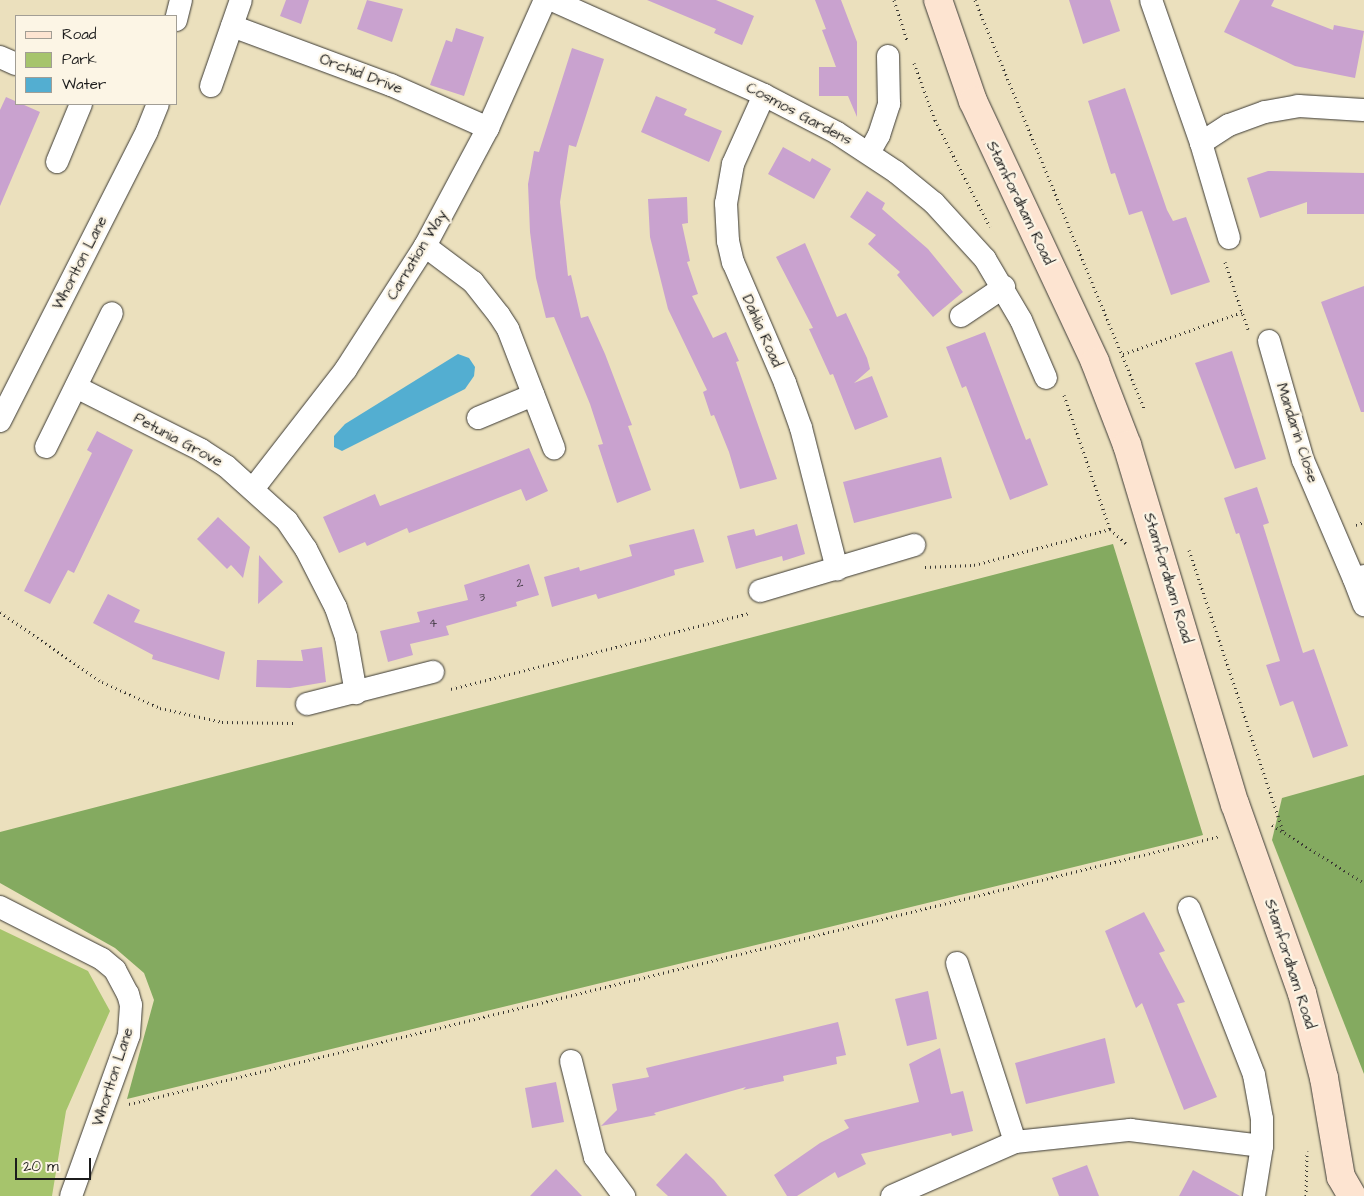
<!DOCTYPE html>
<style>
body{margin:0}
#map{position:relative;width:1364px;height:1196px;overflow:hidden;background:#ebe0bd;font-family:"Architects Daughter",sans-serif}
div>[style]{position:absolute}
.green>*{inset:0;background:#a6c46c}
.forest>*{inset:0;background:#84aa60}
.water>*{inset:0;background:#53aed1}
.building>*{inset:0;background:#c9a2cf}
.path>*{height:3px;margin-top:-1.5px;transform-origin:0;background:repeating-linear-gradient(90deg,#3b3934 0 1px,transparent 0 5px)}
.roads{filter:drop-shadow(0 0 1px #3b3934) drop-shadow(0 0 1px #3b3934)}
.minor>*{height:22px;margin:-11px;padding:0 11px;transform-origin:11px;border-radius:11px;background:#fff}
.secondary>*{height:28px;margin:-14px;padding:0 14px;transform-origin:14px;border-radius:14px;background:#fde4d1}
span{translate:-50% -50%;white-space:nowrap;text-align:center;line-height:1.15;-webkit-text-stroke:4.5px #fcf5e5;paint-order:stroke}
.number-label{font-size:12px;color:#473e49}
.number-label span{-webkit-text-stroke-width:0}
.street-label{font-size:15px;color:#1c1c1c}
.legend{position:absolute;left:15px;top:15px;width:162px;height:90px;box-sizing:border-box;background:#fcf5e5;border:1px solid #a29e95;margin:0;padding:6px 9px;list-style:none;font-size:15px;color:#1c1c1c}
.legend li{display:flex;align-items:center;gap:10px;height:25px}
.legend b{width:25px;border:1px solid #a29e95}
.scale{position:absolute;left:15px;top:1158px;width:76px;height:22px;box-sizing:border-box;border:2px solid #1c1c1c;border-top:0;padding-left:6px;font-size:15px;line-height:18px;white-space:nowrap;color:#1c1c1c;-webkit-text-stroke:4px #fcf5e5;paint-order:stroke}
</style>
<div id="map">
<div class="green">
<div style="clip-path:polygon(0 929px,88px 971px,110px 1011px,66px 1111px,52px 1196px,0 1196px)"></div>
</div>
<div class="forest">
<div style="clip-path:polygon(1113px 544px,1203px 835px,1188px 839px,127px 1099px,154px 1000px,144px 973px,115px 948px,0 883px,0 832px)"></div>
<div style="clip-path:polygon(1364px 775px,1364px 1074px,1272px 840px,1282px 798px)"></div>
</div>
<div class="water">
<div style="clip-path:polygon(458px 354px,469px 358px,475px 367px,474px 376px,465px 389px,342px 451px,334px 447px,334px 436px,345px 424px)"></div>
</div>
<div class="building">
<div style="clip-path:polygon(286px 0,309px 0,301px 24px,280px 16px)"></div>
<div style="clip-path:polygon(367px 0,403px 9px,392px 42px,357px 29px)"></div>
<div style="clip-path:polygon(647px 0,716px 0,754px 16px,742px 45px,714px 33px,716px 29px)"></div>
<div style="clip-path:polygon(815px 0,841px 0,857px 42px,857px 117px,848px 96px,819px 96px,819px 67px,836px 67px,822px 30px,826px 29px)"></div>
<div style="clip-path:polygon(1069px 0,1110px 0,1120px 31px,1083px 44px)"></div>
<div style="clip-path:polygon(1240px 0,1274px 0,1271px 6px,1333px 30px,1334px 25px,1364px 31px,1355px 78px,1295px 66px,1224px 32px)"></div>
<div style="clip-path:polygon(456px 28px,484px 37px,464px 96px,430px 85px,446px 40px,452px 42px)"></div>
<div style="clip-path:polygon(572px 48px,604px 59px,576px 147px,569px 145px,560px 202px,568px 276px,571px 275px,581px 318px,588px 316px,605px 354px,632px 425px,628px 426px,651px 490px,617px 503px,598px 445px,603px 444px,590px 404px,554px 317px,546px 318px,536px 278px,530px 232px,528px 184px,534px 151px,539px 152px)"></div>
<div style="clip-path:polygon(1125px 88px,1167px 210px,1173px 221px,1186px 217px,1210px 282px,1171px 295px,1142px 211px,1129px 215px,1115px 173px,1111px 174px,1088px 101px)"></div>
<div style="clip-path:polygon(656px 96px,687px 109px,684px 115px,722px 131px,709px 162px,641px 132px)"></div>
<div style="clip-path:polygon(6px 97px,40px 112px,0 206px,0 110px)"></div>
<div style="clip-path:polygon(783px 147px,810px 162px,812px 158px,831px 169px,814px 199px,768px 174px)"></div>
<div style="clip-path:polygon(1268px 171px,1364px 173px,1364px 214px,1307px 214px,1307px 202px,1260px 218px,1247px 178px)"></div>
<div style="clip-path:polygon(867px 191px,885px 203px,882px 209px,928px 249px,963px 292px,933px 317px,897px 275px,900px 272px,868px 244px,876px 235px,850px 217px)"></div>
<div style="clip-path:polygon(687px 197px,688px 223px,682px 224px,690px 261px,687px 262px,698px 294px,692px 296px,713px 338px,726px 332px,739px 361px,736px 362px,777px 479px,740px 489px,729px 452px,714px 415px,711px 416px,703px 392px,707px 390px,668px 309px,650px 237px,648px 199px)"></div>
<div style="clip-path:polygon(805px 243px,837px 317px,846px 313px,867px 358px,870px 369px,854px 383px,872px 376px,888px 417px,855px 430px,833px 374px,830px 375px,809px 329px,813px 328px,776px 257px)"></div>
<div style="clip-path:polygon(1364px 286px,1364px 412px,1361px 412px,1321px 302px)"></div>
<div style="clip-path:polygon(985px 332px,1026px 440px,1030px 438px,1048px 485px,1010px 500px,966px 386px,962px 388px,946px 347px)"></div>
<div style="clip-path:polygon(1232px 351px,1266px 459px,1235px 469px,1195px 363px)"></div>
<div style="clip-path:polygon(97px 431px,133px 450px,74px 573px,68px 570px,50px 604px,24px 591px,92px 453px,87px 450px)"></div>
<div style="clip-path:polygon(529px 448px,548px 491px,526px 501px,521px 489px,409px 533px,407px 528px,367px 546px,365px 542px,339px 553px,323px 517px,375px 494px,380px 506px)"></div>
<div style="clip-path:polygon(941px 457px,952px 498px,854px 523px,843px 482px)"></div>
<div style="clip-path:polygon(1257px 487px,1269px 523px,1263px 525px,1303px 653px,1314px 649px,1348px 746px,1313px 758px,1293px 701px,1280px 706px,1266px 665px,1280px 661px,1239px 533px,1236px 534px,1224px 498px)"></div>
<div style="clip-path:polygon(218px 517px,250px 547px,243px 578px,231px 565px,227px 569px,197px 539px)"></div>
<div style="clip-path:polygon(797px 524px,805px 554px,783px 561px,782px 556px,736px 569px,727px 536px,754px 529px,756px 536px)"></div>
<div style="clip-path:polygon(694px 529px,704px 562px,674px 570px,675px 575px,631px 589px,598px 599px,596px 594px,552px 607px,544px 577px,579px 567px,580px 571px,632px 556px,629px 545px)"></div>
<div style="clip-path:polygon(259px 555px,283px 582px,258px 604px)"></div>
<div style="clip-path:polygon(529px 564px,539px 595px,516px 602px,517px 606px,446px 626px,449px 635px,410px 644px,413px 655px,388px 662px,380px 631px,420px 622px,417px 612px,468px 600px,464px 585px)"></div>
<div style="clip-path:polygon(108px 594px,140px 610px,134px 622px,225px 652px,219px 680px,152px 659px,153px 655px,93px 623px)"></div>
<div style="clip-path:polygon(322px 647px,326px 682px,290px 688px,256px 687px,257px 660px,303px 661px,301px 650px)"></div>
<div style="clip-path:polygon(1144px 912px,1165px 951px,1159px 953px,1185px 1002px,1177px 1004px,1217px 1097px,1184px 1110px,1142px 1003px,1136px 1008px,1105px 931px)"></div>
<div style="clip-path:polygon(928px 991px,937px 1039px,907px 1046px,895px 999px)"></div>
<div style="clip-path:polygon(838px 1022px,846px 1055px,836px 1057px,837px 1064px,783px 1076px,784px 1081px,743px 1090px,746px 1087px,654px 1113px,656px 1115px,601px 1126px,617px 1110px,612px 1084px,649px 1077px,646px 1068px)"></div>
<div style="clip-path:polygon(1105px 1038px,1115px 1083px,1026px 1104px,1015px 1063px)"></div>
<div style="clip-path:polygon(940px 1048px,951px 1094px,963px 1091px,973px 1131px,952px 1136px,951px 1133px,861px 1154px,866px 1164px,838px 1178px,835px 1172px,797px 1196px,787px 1196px,774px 1175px,820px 1143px,849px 1128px,844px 1120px,919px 1102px,909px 1064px)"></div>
<div style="clip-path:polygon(556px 1082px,564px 1122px,532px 1128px,525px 1088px)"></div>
<div style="clip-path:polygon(686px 1153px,714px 1180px,727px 1196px,668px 1196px,656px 1185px)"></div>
<div style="clip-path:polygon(1087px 1165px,1099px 1196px,1059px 1196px,1052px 1178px)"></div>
<div style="clip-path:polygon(556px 1169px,582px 1196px,530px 1196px)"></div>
<div style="clip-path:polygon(1193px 1170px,1240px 1196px,1179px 1196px)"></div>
</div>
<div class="path">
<div style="left:894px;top:0;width:42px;rotate:72deg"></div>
<div style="left:975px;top:0;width:442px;rotate:67.5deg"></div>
<div style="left:914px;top:63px;width:61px;rotate:69.8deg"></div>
<div style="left:935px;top:120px;width:120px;rotate:62.8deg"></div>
<div style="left:1225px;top:262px;width:71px;rotate:71.1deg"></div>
<div style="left:1123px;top:354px;width:126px;rotate:-19.4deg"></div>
<div style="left:1064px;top:395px;width:142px;rotate:71.1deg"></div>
<div style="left:1110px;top:529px;width:24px;rotate:42deg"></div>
<div style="left:1356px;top:525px;width:9px;rotate:-21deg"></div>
<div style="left:1189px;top:550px;width:296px;rotate:71.5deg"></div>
<div style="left:925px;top:567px;width:49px;rotate:-2.3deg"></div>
<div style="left:974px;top:565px;width:141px;rotate:-14.8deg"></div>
<div style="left:0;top:612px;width:124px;rotate:34.5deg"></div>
<div style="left:102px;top:682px;width:64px;rotate:24.1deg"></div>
<div style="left:160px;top:708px;width:64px;rotate:12.7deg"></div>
<div style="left:222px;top:722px;width:72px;rotate:0.8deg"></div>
<div style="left:451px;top:689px;width:309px;rotate:-14.3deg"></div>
<div style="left:1272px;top:825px;width:109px;rotate:32.2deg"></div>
<div style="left:129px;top:1104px;width:1123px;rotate:-13.8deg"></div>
<div style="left:1306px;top:1196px;width:45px;rotate:-88.7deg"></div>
</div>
<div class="roads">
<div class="minor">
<div style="left:552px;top:0;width:232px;rotate:24.1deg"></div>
<div style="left:764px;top:95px;width:82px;rotate:27.5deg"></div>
<div style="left:837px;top:133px;width:71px;rotate:33.5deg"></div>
<div style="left:896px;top:172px;width:49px;rotate:39.2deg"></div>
<div style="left:934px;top:203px;width:76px;rotate:47.7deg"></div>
<div style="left:985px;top:259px;width:71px;rotate:59.5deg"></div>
<div style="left:1021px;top:320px;width:63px;rotate:66.7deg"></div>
<div style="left:1151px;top:0;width:151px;rotate:70.7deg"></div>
<div style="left:176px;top:20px;width:21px;rotate:-76deg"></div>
<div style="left:232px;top:26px;width:170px;rotate:20.4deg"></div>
<div style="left:391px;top:85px;width:106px;rotate:23.9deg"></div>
<div style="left:0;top:57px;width:17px;rotate:24deg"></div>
<div style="left:211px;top:86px;width:91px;rotate:-70.8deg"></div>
<div style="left:764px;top:95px;width:76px;rotate:114.2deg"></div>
<div style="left:733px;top:164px;width:40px;rotate:100deg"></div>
<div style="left:726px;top:203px;width:38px;rotate:87deg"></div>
<div style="left:728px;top:241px;width:22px;rotate:77deg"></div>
<div style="left:733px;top:262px;width:132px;rotate:66.7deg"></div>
<div style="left:785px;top:383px;width:48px;rotate:70.4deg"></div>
<div style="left:801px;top:428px;width:146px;rotate:75.7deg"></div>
<div style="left:869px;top:153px;width:21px;rotate:-61deg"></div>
<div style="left:879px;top:135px;width:33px;rotate:-72deg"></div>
<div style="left:889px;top:104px;width:48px;rotate:-91.2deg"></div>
<div style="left:57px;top:162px;width:63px;rotate:-67.5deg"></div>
<div style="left:1229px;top:238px;width:99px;rotate:-106.4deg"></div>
<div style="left:1201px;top:143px;width:33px;rotate:-33deg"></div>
<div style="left:1229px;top:125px;width:38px;rotate:-20deg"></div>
<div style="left:1265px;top:112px;width:34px;rotate:-10deg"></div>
<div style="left:1298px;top:106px;width:66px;rotate:3.5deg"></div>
<div style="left:425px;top:246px;width:60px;rotate:36.9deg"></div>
<div style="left:473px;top:282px;width:42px;rotate:51.8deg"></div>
<div style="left:499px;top:315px;width:17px;rotate:57deg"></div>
<div style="left:508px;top:329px;width:128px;rotate:68.9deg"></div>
<div style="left:961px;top:316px;width:52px;rotate:-34deg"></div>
<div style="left:1269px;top:341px;width:124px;rotate:74.1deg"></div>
<div style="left:1303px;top:460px;width:129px;rotate:66.8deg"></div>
<div style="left:76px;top:387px;width:140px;rotate:26.7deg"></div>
<div style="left:201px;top:450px;width:30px;rotate:33deg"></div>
<div style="left:226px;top:466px;width:82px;rotate:42deg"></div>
<div style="left:287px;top:521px;width:34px;rotate:56deg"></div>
<div style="left:306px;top:549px;width:66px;rotate:63deg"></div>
<div style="left:336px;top:608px;width:31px;rotate:71deg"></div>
<div style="left:346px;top:637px;width:57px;rotate:79.9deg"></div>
<div style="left:478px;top:418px;width:60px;rotate:-22.7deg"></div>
<div style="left:0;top:421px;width:325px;rotate:-63.1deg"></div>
<div style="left:147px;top:131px;width:29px;rotate:-68deg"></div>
<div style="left:46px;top:447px;width:149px;rotate:-63.8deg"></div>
<div style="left:253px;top:489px;width:152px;rotate:-52.2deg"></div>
<div style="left:346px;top:369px;width:146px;rotate:-57.3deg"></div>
<div style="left:425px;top:246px;width:134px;rotate:-61.9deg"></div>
<div style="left:488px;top:128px;width:140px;rotate:-66deg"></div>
<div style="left:1364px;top:576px;width:10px;rotate:163deg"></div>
<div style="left:1354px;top:579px;width:28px;rotate:69deg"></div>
<div style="left:760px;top:591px;width:161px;rotate:-16.6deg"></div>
<div style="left:307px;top:704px;width:130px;rotate:-14.3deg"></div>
<div style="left:0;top:907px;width:114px;rotate:27deg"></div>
<div style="left:102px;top:959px;width:17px;rotate:40deg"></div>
<div style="left:115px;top:970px;width:27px;rotate:62deg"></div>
<div style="left:128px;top:994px;width:11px;rotate:75deg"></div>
<div style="left:131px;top:1005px;width:30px;rotate:94deg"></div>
<div style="left:129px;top:1035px;width:171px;rotate:109.8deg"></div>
<div style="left:1189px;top:908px;width:179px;rotate:68.7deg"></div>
<div style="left:1254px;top:1075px;width:45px;rotate:79.7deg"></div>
<div style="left:1262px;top:1119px;width:27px;rotate:90deg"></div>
<div style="left:1262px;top:1146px;width:51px;rotate:99.1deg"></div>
<div style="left:957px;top:963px;width:188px;rotate:72deg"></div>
<div style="left:571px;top:1061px;width:99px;rotate:76deg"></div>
<div style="left:595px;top:1157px;width:49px;rotate:53.4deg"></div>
<div style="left:892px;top:1196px;width:134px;rotate:-23.7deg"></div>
<div style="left:1015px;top:1142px;width:116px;rotate:-6deg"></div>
<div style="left:1130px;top:1130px;width:133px;rotate:6.9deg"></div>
</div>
<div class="secondary">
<div style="left:938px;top:0;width:107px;rotate:70.9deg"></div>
<div style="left:973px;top:101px;width:288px;rotate:64.9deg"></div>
<div style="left:1095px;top:362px;width:89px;rotate:68.9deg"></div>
<div style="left:1127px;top:445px;width:375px;rotate:73.3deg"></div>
<div style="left:1235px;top:804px;width:201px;rotate:70.5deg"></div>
<div style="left:1302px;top:993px;width:88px;rotate:75.5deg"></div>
<div style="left:1324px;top:1078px;width:100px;rotate:80.3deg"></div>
<div style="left:1341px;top:1177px;width:22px;rotate:60deg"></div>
</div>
</div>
<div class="number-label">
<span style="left:520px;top:584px">2</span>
<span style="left:482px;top:598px">3</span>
<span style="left:433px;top:624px">4</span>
</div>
<div class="street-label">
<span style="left:361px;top:74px;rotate:21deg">Orchid Drive</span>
<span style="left:799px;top:114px;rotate:28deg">Cosmos Gardens</span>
<span style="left:1020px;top:203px;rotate:64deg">Stamfordham Road</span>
<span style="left:417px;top:255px;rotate:-59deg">Carnation Way</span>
<span style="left:80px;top:263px;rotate:-63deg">Whorlton Lane</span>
<span style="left:762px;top:331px;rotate:66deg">Dahlia Road</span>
<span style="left:1297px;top:433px;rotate:72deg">Mandarin Close</span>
<span style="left:178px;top:440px;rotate:28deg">Petunia Grove</span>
<span style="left:1168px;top:578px;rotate:73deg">Stamfordham Road</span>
<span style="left:1290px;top:964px;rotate:72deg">Stamfordham Road</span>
<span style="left:113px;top:1077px;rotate:-72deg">Whorlton Lane</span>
</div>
<ul class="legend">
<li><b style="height:6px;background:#fde4d1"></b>Road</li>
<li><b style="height:14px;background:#a6c46c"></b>Park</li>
<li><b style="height:14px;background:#53aed1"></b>Water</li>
</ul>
<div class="scale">20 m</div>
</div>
